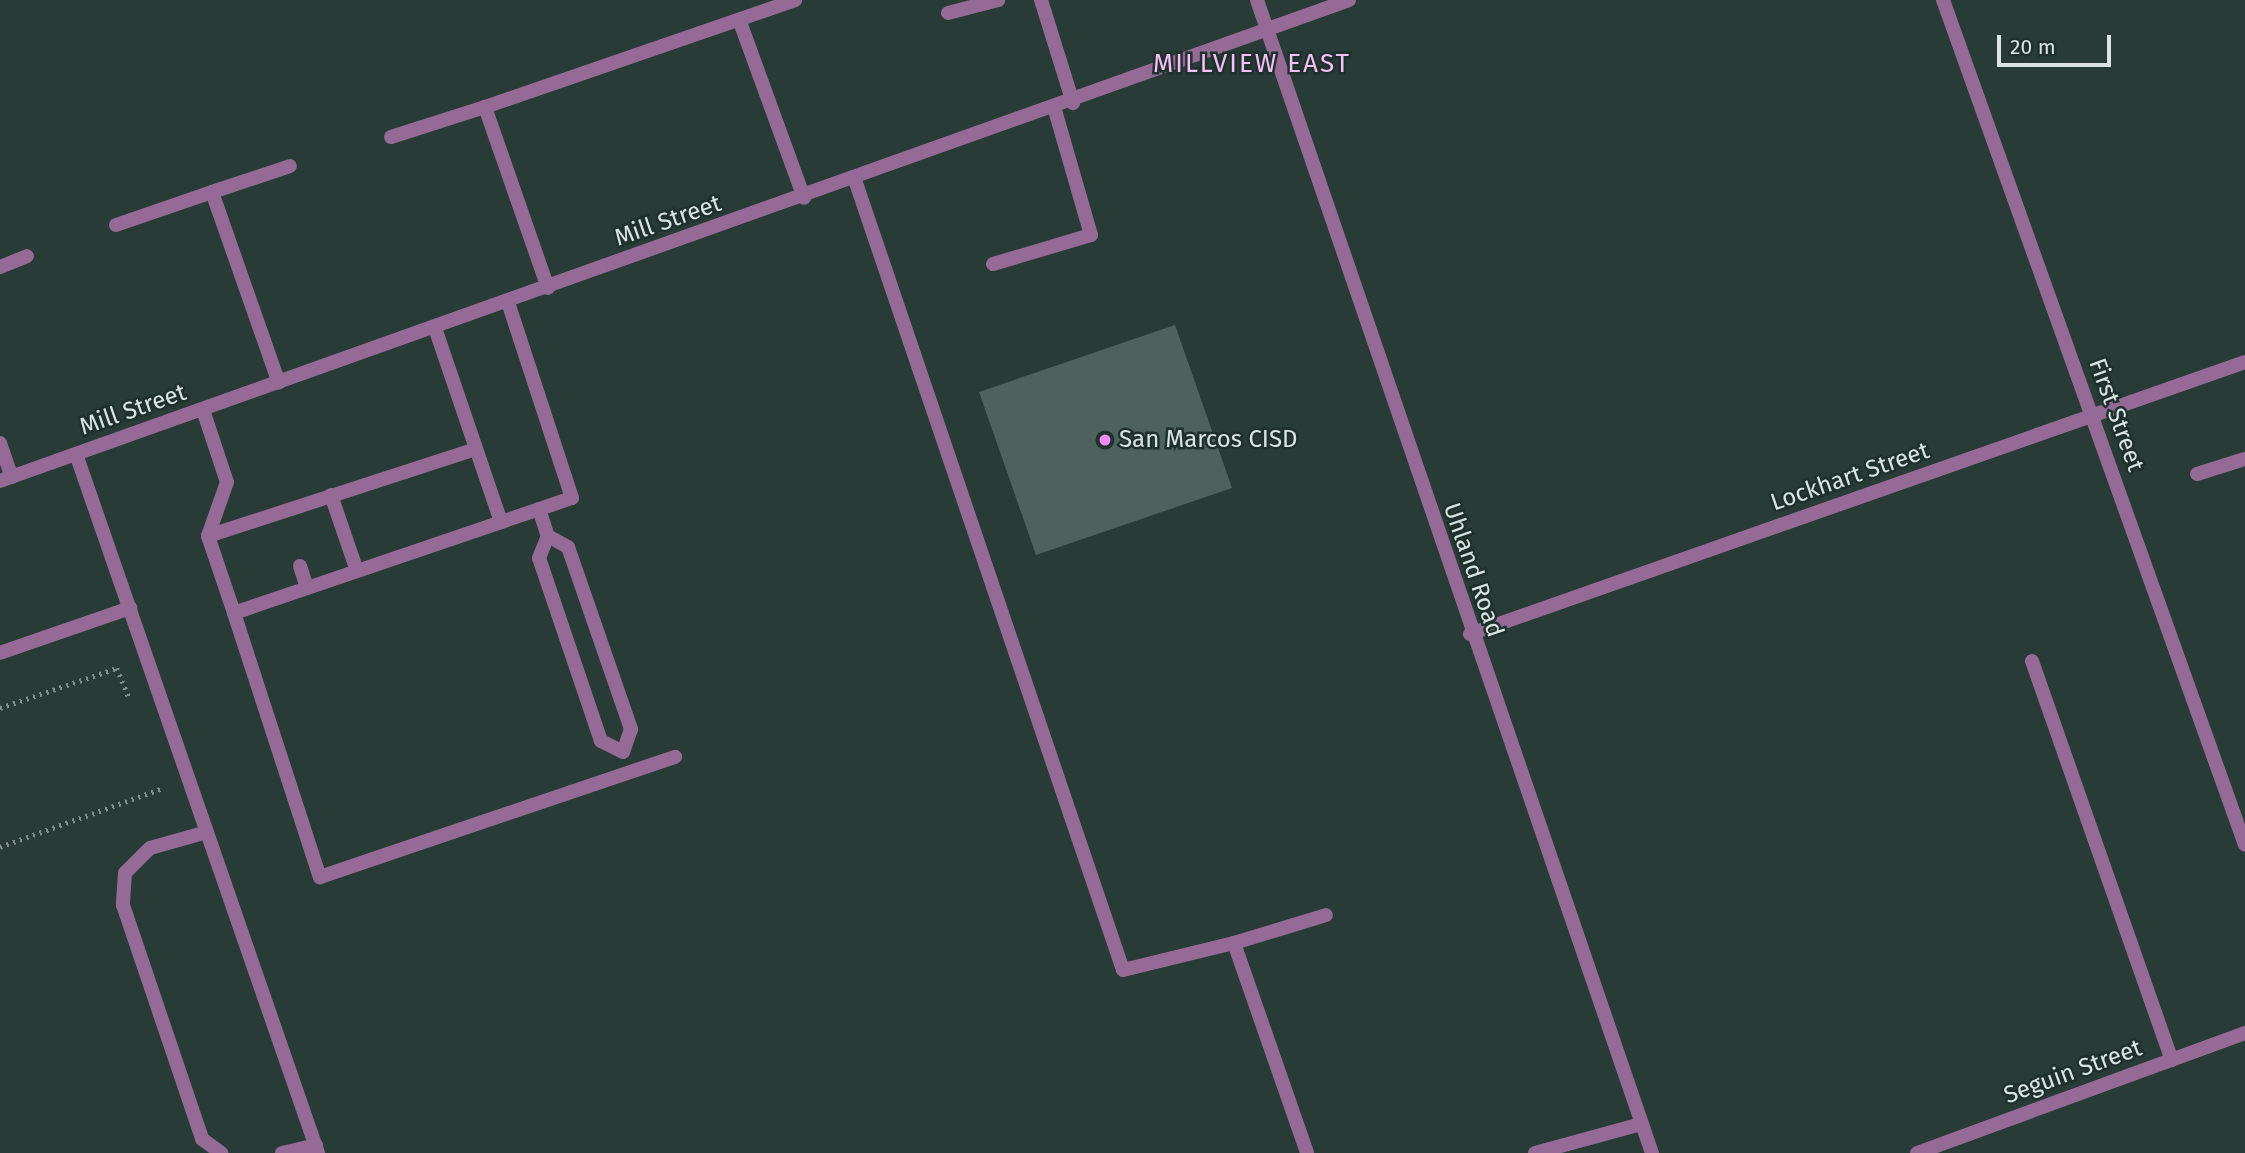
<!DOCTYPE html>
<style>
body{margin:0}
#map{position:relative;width:2245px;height:1153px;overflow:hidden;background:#283b36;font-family:"Fira Sans",sans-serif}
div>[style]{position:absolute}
.building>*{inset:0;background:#4d625c}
.path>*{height:4.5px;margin-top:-2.25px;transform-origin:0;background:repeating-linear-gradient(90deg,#82918d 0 2px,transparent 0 7px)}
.service>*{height:14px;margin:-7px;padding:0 7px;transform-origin:7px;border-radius:7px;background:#956a97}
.minor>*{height:14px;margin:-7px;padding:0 7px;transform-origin:7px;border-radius:7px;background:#956a97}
.tertiary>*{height:14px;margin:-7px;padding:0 7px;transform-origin:7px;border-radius:7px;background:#956a97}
.dots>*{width:19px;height:19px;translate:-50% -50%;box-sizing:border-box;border:4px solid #1e312c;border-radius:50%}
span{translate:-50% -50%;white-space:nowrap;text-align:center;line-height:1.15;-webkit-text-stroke:5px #1e312c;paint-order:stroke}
.street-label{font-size:24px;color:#dae5e2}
.poi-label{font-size:24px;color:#dae5e2}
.left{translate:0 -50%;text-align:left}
.neighbourhood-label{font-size:26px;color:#f7bef9;letter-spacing:2px}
.scale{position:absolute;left:1997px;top:35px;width:114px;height:32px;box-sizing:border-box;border:4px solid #dae5e2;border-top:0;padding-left:9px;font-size:21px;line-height:24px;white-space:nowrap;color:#dae5e2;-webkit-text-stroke:5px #1e312c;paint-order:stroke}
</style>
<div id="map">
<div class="building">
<div style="clip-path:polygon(1175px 325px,1232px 488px,1036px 555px,979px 392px)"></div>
</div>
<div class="path">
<div style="left:0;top:708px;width:124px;rotate:-18.9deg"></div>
<div style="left:117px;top:668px;width:32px;rotate:68deg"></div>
<div style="left:0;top:847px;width:173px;rotate:-19.9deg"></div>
</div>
<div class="service">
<div style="left:1041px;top:0;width:108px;rotate:72.7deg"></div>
<div style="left:948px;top:13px;width:52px;rotate:-14.6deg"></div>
<div style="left:740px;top:22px;width:187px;rotate:70deg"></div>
<div style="left:391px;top:137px;width:99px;rotate:-17.7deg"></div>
<div style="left:855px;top:180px;width:834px;rotate:71.26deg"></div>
<div style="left:1123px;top:970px;width:114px;rotate:-13.7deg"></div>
<div style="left:1234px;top:943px;width:222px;rotate:70.8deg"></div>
<div style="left:212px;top:192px;width:82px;rotate:-18.4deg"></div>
<div style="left:116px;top:225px;width:102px;rotate:-19deg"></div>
<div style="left:212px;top:192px;width:202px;rotate:70.7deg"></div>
<div style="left:993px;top:264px;width:102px;rotate:-16.5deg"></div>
<div style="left:1091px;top:235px;width:130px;rotate:-106.1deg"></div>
<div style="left:0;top:267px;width:29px;rotate:-22deg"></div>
<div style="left:548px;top:288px;width:192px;rotate:-109.2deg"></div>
<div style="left:485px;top:107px;width:328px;rotate:-19deg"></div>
<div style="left:435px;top:328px;width:205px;rotate:71.2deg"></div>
<div style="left:203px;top:410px;width:76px;rotate:71.6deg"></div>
<div style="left:227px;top:482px;width:57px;rotate:109.4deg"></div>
<div style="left:208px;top:536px;width:81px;rotate:71.3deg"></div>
<div style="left:234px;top:613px;width:357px;rotate:-18.8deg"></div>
<div style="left:572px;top:498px;width:206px;rotate:-108.1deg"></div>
<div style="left:0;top:443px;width:36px;rotate:71deg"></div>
<div style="left:76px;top:454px;width:740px;rotate:70.9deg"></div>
<div style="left:2197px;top:474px;width:50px;rotate:-17.4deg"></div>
<div style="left:331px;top:495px;width:80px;rotate:71.1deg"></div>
<div style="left:539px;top:509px;width:28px;rotate:72deg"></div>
<div style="left:548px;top:536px;width:23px;rotate:29deg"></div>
<div style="left:568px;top:547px;width:193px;rotate:70.9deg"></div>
<div style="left:631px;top:729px;width:24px;rotate:109deg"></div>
<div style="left:623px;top:752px;width:25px;rotate:-153deg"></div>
<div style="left:601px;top:741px;width:193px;rotate:-108.7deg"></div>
<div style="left:539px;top:558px;width:24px;rotate:-68deg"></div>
<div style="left:208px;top:536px;width:282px;rotate:-18deg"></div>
<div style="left:300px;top:566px;width:23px;rotate:72deg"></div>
<div style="left:234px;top:613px;width:278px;rotate:72deg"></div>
<div style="left:320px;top:877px;width:375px;rotate:-18.7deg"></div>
<div style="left:0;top:653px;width:138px;rotate:-19.1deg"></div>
<div style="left:2032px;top:661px;width:423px;rotate:70.7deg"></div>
<div style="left:207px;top:832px;width:59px;rotate:164.3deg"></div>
<div style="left:150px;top:848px;width:35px;rotate:135deg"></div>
<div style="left:125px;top:873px;width:32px;rotate:94deg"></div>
<div style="left:123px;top:905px;width:247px;rotate:71.3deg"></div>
<div style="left:202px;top:1139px;width:24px;rotate:36deg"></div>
<div style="left:1234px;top:943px;width:96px;rotate:-16.9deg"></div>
<div style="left:282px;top:1153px;width:35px;rotate:-13deg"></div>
<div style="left:1535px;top:1153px;width:110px;rotate:-15.3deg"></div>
</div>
<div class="minor">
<div style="left:1943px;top:0;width:897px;rotate:70.33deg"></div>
<div style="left:1470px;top:634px;width:821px;rotate:-19.34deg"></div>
<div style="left:1917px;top:1153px;width:349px;rotate:-20.1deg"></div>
</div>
<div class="tertiary">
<div style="left:1257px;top:0;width:1219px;rotate:71.09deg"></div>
<div style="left:0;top:481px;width:1432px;rotate:-19.62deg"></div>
</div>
<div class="dots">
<div style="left:1105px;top:440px;background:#f18bf5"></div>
</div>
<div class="street-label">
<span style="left:668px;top:221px;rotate:-19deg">Mill Street</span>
<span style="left:133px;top:410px;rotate:-19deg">Mill Street</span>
<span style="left:2116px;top:415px;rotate:70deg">First Street</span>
<span style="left:1850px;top:477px;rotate:-19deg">Lockhart Street</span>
<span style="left:1473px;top:570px;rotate:71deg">Uhland Road</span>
<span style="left:2073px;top:1072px;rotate:-20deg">Seguin Street</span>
</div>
<div class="poi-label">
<span class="left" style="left:1119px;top:440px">San Marcos CISD</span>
</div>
<div class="neighbourhood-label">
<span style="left:1252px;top:64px">MILLVIEW EAST</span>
</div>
<div class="scale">20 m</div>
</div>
